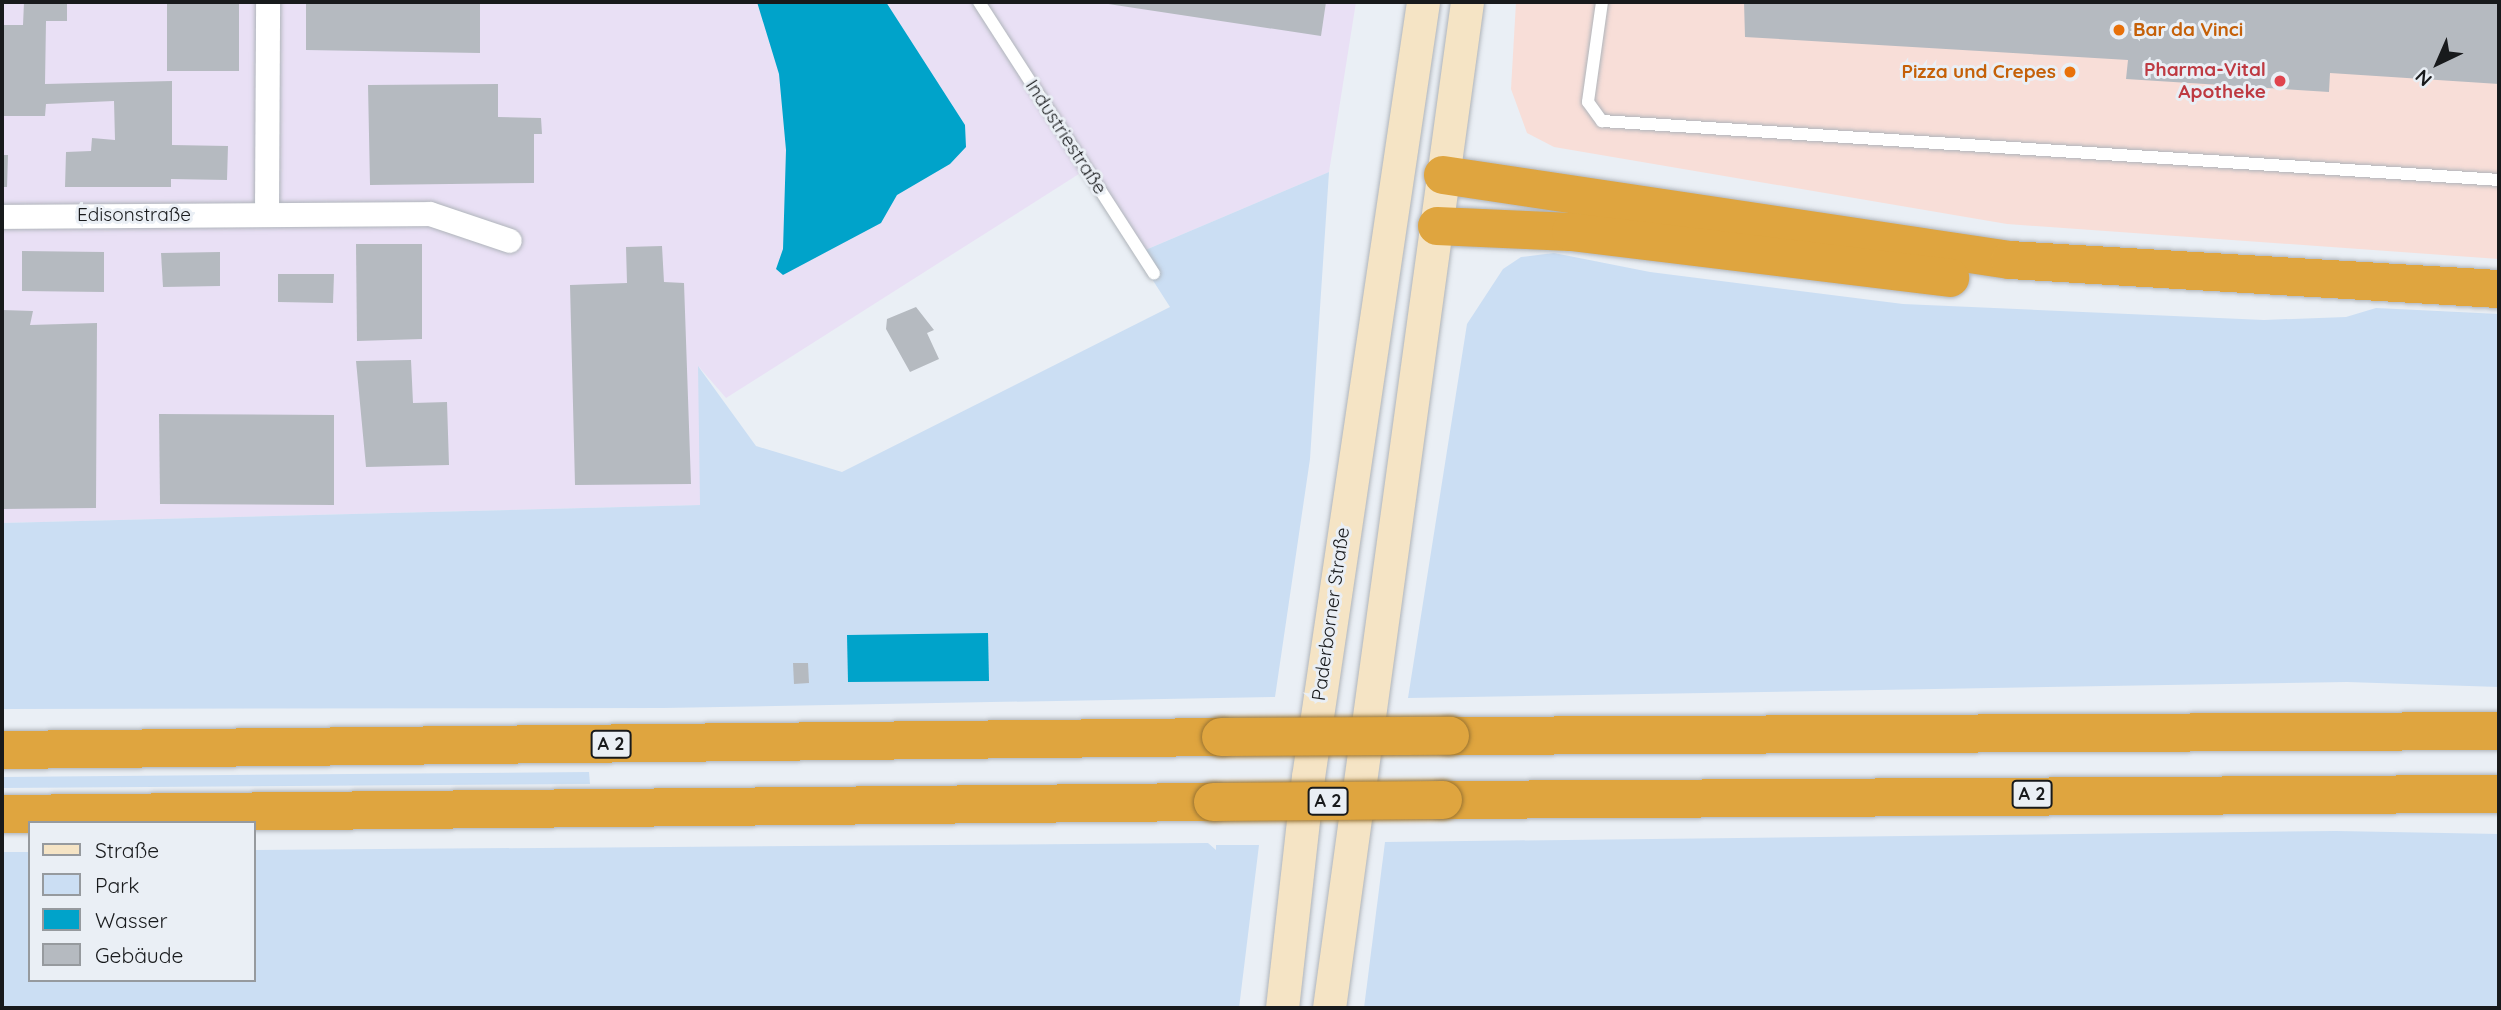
<!DOCTYPE html>
<meta charset="utf-8">
<style>
body{margin:0}
#map{position:relative;width:2501px;height:1010px;overflow:hidden;background:#eaeff5;font-family:Quicksand,sans-serif}
div>[style]{position:absolute}
.commercial>*{inset:0;background:#f8ded8}
.industrial>*{inset:0;background:#e9e0f5}
.green>*{inset:0;background:#cbdef3}
.water>*{inset:0;background:#00a3ca}
.building>*{inset:0;background:#b5bac0}
.roads{filter:drop-shadow(0 0 2px #afb4ba) drop-shadow(0 0 2px #afb4ba)}
.lane>*{height:12px;margin:-6px;padding:0 6px;transform-origin:6px;border-radius:6px;background:#fff}
.street>*{height:24px;margin:-12px;padding:0 12px;transform-origin:12px;border-radius:12px;background:#fff}
.secondary>*{height:33px;margin:-16.5px;padding:0 16.5px;transform-origin:16.5px;border-radius:16.5px;background:#f5e4c5}
.highway>*{height:38px;margin:-19px;padding:0 19px;transform-origin:19px;border-radius:19px;background:#dfa53f}
.bridges{filter:drop-shadow(0 0 2px #997433) drop-shadow(0 0 2px #997433)}
.highway-bridge>*{height:38px;margin:-19px;padding:0 19px;transform-origin:19px;border-radius:19px;background:#dfa53f}
.dots>*{width:19px;height:19px;translate:-50% -50%;box-sizing:border-box;border:4px solid #eaeff5;border-radius:50%}
span{translate:-50% -50%;white-space:nowrap;text-align:center;line-height:1.15;-webkit-text-stroke:6px #eaeff5;paint-order:stroke}
.shield-label span{padding:2px 5px;background:#eaeff5;border:2px solid;border-radius:5px;-webkit-text-stroke-width:0}
.shield-label{font-size:18px;color:#181a1c;font-weight:700}
.food-label{font-size:19px;color:#c56008;font-weight:700}
.left{translate:0 -50%;text-align:left}
.right{translate:-100% -50%;text-align:right}
.health-label{font-size:19px;color:#be3a42;font-weight:700}
.street-label{font-size:19px;color:#181a1c}
.frame{position:absolute;inset:0;border:4px solid #181a1c;pointer-events:none}
.legend{position:absolute;left:28px;top:821px;width:228px;height:161px;box-sizing:border-box;background:#eaeff5;border:2px solid #969a9e;margin:0;padding:9px 12px;list-style:none;font-size:21px;color:#181a1c}
.legend li{display:flex;align-items:center;gap:14px;height:35px}
.legend b{width:35px;border:2px solid #969a9e}
.north{position:absolute;left:2403px;top:28px;width:70px;height:70px;-webkit-text-stroke:5px #eaeff5;paint-order:stroke;rotate:224deg;font-size:19px;font-weight:700;line-height:28px;text-align:center;color:#181a1c}
.north::after{content:'';display:block;margin:auto;width:24px;height:32px;background:#181a1c;clip-path:polygon(50% 0,100% 100%,50% 72%,0 100%)}
</style>
<div id="map">
<div class="commercial">
<div style="clip-path:polygon(1516px 2px,2499px 2px,2499px 259px,2007px 224px,1554px 147px,1527px 133px,1511px 89px)"></div>
</div>
<div class="industrial">
<div style="clip-path:polygon(2px 2px,1356px 2px,1329px 172px,1136px 254px,1082px 172px,726px 398px,699px 367px,701px 505px,2px 523px)"></div>
</div>
<div class="green">
<div style="clip-path:polygon(1329px 172px,1310px 459px,1275px 697px,663px 708px,2px 709px,2px 523px,700px 505px,698px 366px,756px 446px,842px 472px,1170px 307px,1136px 254px)"></div>
<div style="clip-path:polygon(1554px 253px,1650px 272px,1903px 304px,2264px 320px,2346px 317px,2376px 308px,2499px 314px,2499px 687px,2347px 682px,1408px 698px,1467px 324px,1503px 269px,1521px 257px)"></div>
<div style="clip-path:polygon(589px 772px,590px 784px,2px 788px,2px 777px)"></div>
<div style="clip-path:polygon(2336px 831px,2499px 834px,2499px 1008px,1364px 1008px,1385px 842px)"></div>
<div style="clip-path:polygon(1208px 843px,1216px 850px,1216px 845px,1259px 845px,1239px 1008px,2px 1008px,2px 852px,30px 852px,30px 980px,254px 980px,254px 850px)"></div>
</div>
<div class="water">
<div style="clip-path:polygon(757px 2px,886px 2px,965px 125px,966px 147px,950px 164px,897px 195px,881px 223px,783px 275px,776px 269px,783px 249px,786px 150px,779px 74px)"></div>
<div style="clip-path:polygon(988px 633px,989px 681px,848px 682px,847px 635px)"></div>
</div>
<div class="building">
<div style="clip-path:polygon(24px 2px,67px 2px,67px 21px,46px 21px,45px 84px,172px 81px,172px 145px,228px 146px,227px 180px,171px 179px,171px 187px,65px 187px,66px 152px,91px 151px,92px 138px,115px 140px,114px 101px,46px 104px,45px 116px,2px 116px,2px 25px,23px 25px)"></div>
<div style="clip-path:polygon(167px 2px,239px 2px,239px 71px,167px 71px)"></div>
<div style="clip-path:polygon(306px 2px,480px 2px,480px 53px,306px 50px)"></div>
<div style="clip-path:polygon(1095px 2px,1326px 2px,1321px 36px)"></div>
<div style="clip-path:polygon(1744px 2px,2499px 2px,2499px 84px,2330px 73px,2329px 92px,2126px 79px,2128px 60px,1745px 37px)"></div>
<div style="clip-path:polygon(498px 84px,498px 117px,541px 118px,542px 134px,534px 134px,534px 183px,370px 185px,368px 85px)"></div>
<div style="clip-path:polygon(2px 155px,8px 155px,7px 187px,2px 187px)"></div>
<div style="clip-path:polygon(356px 244px,422px 244px,422px 339px,357px 341px)"></div>
<div style="clip-path:polygon(662px 246px,664px 282px,684px 283px,691px 484px,575px 485px,570px 285px,627px 283px,626px 247px)"></div>
<div style="clip-path:polygon(22px 251px,104px 252px,104px 292px,22px 291px)"></div>
<div style="clip-path:polygon(220px 252px,220px 286px,163px 287px,161px 253px)"></div>
<div style="clip-path:polygon(278px 274px,334px 274px,333px 303px,278px 302px)"></div>
<div style="clip-path:polygon(916px 307px,934px 330px,927px 333px,939px 359px,910px 372px,886px 329px,887px 319px)"></div>
<div style="clip-path:polygon(2px 310px,33px 311px,30px 325px,97px 323px,96px 508px,2px 509px)"></div>
<div style="clip-path:polygon(411px 360px,413px 403px,447px 402px,449px 465px,366px 467px,356px 361px)"></div>
<div style="clip-path:polygon(159px 414px,334px 415px,334px 505px,160px 504px)"></div>
<div style="clip-path:polygon(793px 663px,808px 663px,809px 683px,794px 684px)"></div>
</div>
<div class="roads">
<div class="lane">
<div style="left:979px;top:2px;width:323px;rotate:57.2deg"></div>
<div style="left:1602px;top:2px;width:101px;rotate:98deg"></div>
<div style="left:1588px;top:102px;width:24px;rotate:54deg"></div>
<div style="left:1602px;top:121px;width:899px;rotate:3.76deg"></div>
</div>
<div class="street">
<div style="left:267px;top:214px;width:212px;rotate:-89.7deg"></div>
<div style="left:2px;top:217px;width:428px;rotate:-0.4deg"></div>
<div style="left:430px;top:214px;width:84px;rotate:18.6deg"></div>
</div>
<div class="secondary">
<div style="left:1282px;top:1008px;width:232px;rotate:-83.6deg"></div>
<div style="left:1308px;top:777px;width:783px;rotate:-81.56deg"></div>
<div style="left:1329px;top:1008px;width:1015px;rotate:-82.19deg"></div>
</div>
<div class="highway">
<div style="left:1443px;top:175px;width:573px;rotate:8.53deg"></div>
<div style="left:2010px;top:260px;width:490px;rotate:3.4deg"></div>
<div style="left:1437px;top:226px;width:134px;rotate:2.6deg"></div>
<div style="left:1571px;top:232px;width:382px;rotate:6.9deg"></div>
<div style="left:1450px;top:736px;width:1049px;rotate:-0.27deg"></div>
<div style="left:2px;top:750px;width:1219px;rotate:-0.61deg"></div>
<div style="left:1443px;top:800px;width:1056px;rotate:-0.33deg"></div>
<div style="left:2px;top:814px;width:1211px;rotate:-0.57deg"></div>
</div>
</div>
<div class="bridges">
<div class="highway-bridge">
<div style="left:1221px;top:737px;width:229px;rotate:-0.3deg"></div>
<div style="left:1213px;top:802px;width:230px;rotate:-0.5deg"></div>
</div>
</div>
<div class="dots">
<div style="left:2119px;top:30px;background:#e8710a"></div>
<div style="left:2070px;top:72px;background:#e8710a"></div>
<div style="left:2280px;top:81px;background:#e0444e"></div>
</div>
<div class="shield-label">
<span style="left:611px;top:744px">A 2</span>
<span style="left:2032px;top:794px">A 2</span>
<span style="left:1328px;top:801px">A 2</span>
</div>
<div class="food-label">
<span class="left" style="left:2133px;top:30px">Bar da Vinci</span>
<span class="right" style="left:2056px;top:72px">Pizza und Crepes</span>
</div>
<div class="health-label">
<span class="right" style="left:2266px;top:81px">Pharma-Vital<br>Apotheke</span>
</div>
<div class="street-label">
<span style="left:1066px;top:137px;rotate:57deg">Industriestraße</span>
<span style="left:134px;top:215px">Edisonstraße</span>
<span style="left:1331px;top:614px;rotate:-82deg">Paderborner Straße</span>
</div>
<div class="frame"></div>
<ul class="legend">
<li><b style="height:9px;background:#f5e4c5"></b>Straße</li>
<li><b style="height:19px;background:#cbdef3"></b>Park</li>
<li><b style="height:19px;background:#00a3ca"></b>Wasser</li>
<li><b style="height:19px;background:#b5bac0"></b>Gebäude</li>
</ul>
<div class="north">N</div>
</div>
